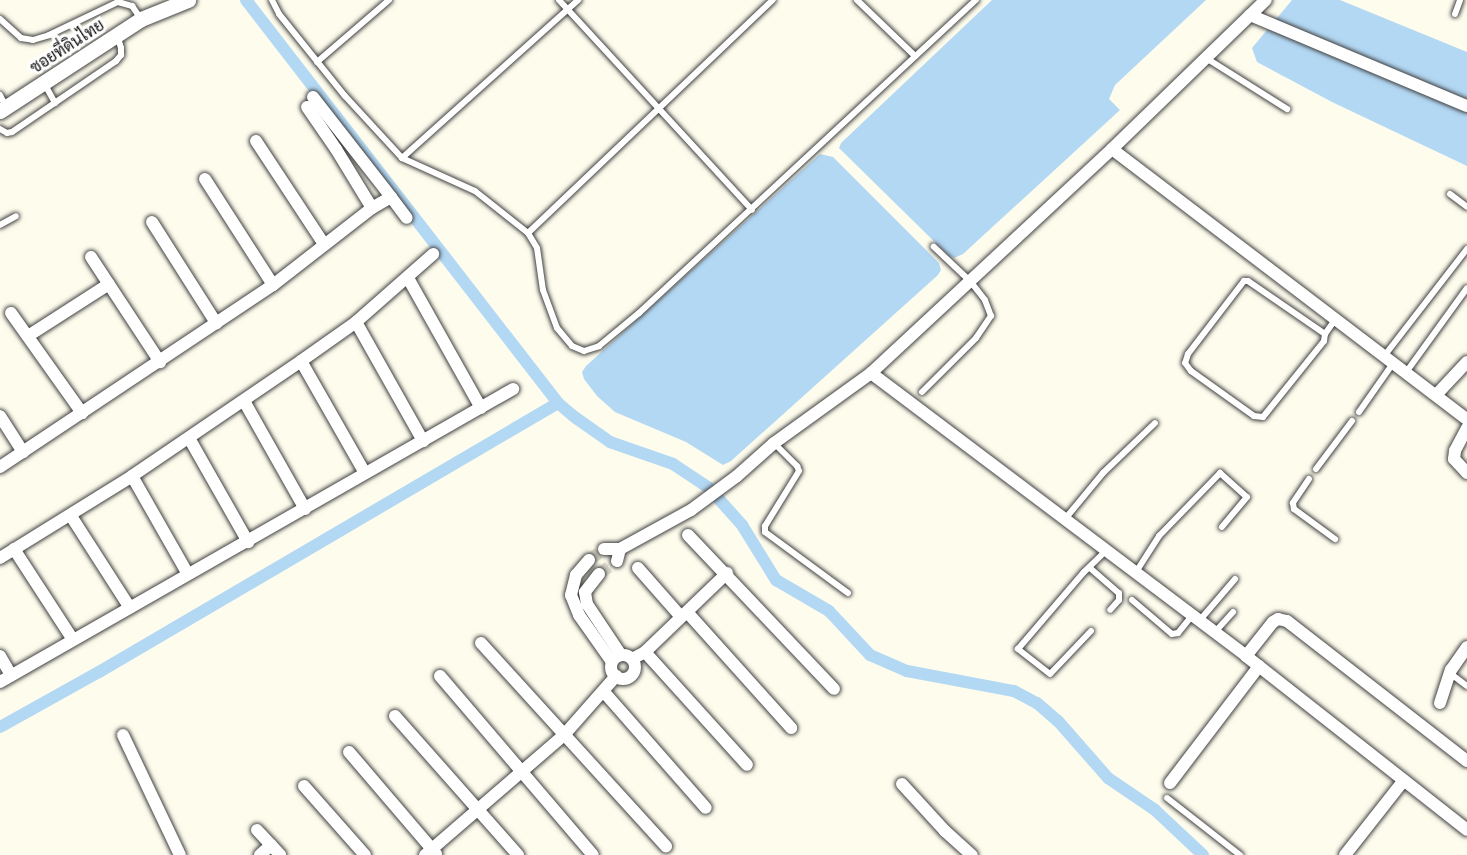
<!DOCTYPE html>
<meta charset="utf-8">
<style>
body{margin:0}
#map{position:relative;width:1467px;height:855px;overflow:hidden;background:#fefced;font-family:"IBM Plex Serif",Sarabun,serif}
div>[style]{position:absolute}
.water>*{inset:0;background:#b3d8f4}
.canal>*{height:12px;margin:-6px;padding:0 6px;transform-origin:6px;border-radius:6px;background:#b3d8f4}
.minor-tunnel>*{height:12px;margin-top:-6px;transform-origin:0;background:repeating-linear-gradient(90deg,#dad8cb 0 12px,transparent 0 18px)}
.roads{filter:drop-shadow(0 0 2px #404040) drop-shadow(0 0 2px #404040)}
.service>*{height:6px;margin:-3px;padding:0 3px;transform-origin:3px;border-radius:3px;background:#fff}
.minor>*{height:12px;margin:-6px;padding:0 6px;transform-origin:6px;border-radius:6px;background:#fff}
.minor>.ring{margin:-6px;padding:0;box-sizing:content-box;background:none;border:12px solid #fff;border-radius:50%}
.tertiary>*{height:15px;margin:-7.5px;padding:0 7.5px;transform-origin:7.5px;border-radius:7.5px;background:#fff}
span{translate:-50% -50%;white-space:nowrap;text-align:center;line-height:1.15;-webkit-text-stroke:6px #fff;paint-order:stroke}
.street-label{font-size:16px;color:#0d0d0d}
</style>
<div id="map">
<div class="water">
<div style="clip-path:polygon(992px 0,1206px 0,1115px 85px,1109px 99px,1120px 110px,963px 254px,954px 258px,949px 256px,839px 148px,841px 143px)"></div>
<div style="clip-path:polygon(1292px 0,1340px 0,1467px 52px,1467px 166px,1332px 102px,1257px 62px,1252px 48px)"></div>
<div style="clip-path:polygon(820px 154px,833px 157px,939px 263px,941px 270px,938px 275px,731px 461px,723px 465px,686px 442px,615px 412px,597px 396px,584px 379px,582px 372px,586px 366px)"></div>
</div>
<div class="canal">
<div style="left:246px;top:0;width:510px;rotate:52.25deg"></div>
<div style="left:558px;top:403px;width:23px;rotate:40deg"></div>
<div style="left:576px;top:418px;width:42px;rotate:35.2deg"></div>
<div style="left:610px;top:442px;width:67px;rotate:19.2deg"></div>
<div style="left:673px;top:464px;width:43px;rotate:33.7deg"></div>
<div style="left:709px;top:488px;width:50px;rotate:48.3deg"></div>
<div style="left:742px;top:525px;width:65px;rotate:58.3deg"></div>
<div style="left:776px;top:580px;width:61px;rotate:30.3deg"></div>
<div style="left:829px;top:611px;width:60px;rotate:47deg"></div>
<div style="left:870px;top:655px;width:40px;rotate:23.4deg"></div>
<div style="left:907px;top:671px;width:109px;rotate:10.6deg"></div>
<div style="left:1014px;top:691px;width:26px;rotate:28deg"></div>
<div style="left:1037px;top:703px;width:28px;rotate:41deg"></div>
<div style="left:1058px;top:721px;width:76px;rotate:48.7deg"></div>
<div style="left:1108px;top:778px;width:57px;rotate:34.2deg"></div>
<div style="left:1155px;top:810px;width:66px;rotate:43.2deg"></div>
<div style="left:0;top:727px;width:113px;rotate:-29.1deg"></div>
<div style="left:99px;top:672px;width:532px;rotate:-30.37deg"></div>
</div>
<div class="minor-tunnel">
<div style="left:589px;top:560px;width:19px;rotate:-36deg"></div>
<div style="left:599px;top:574px;width:22px;rotate:-36deg"></div>
</div>
<div class="roads">
<div class="service">
<div style="left:272px;top:0;width:16px;rotate:63deg"></div>
<div style="left:279px;top:14px;width:105px;rotate:51.2deg"></div>
<div style="left:345px;top:96px;width:84px;rotate:47.4deg"></div>
<div style="left:402px;top:158px;width:80px;rotate:24.3deg"></div>
<div style="left:475px;top:191px;width:68px;rotate:38.4deg"></div>
<div style="left:528px;top:233px;width:17px;rotate:59deg"></div>
<div style="left:537px;top:248px;width:42px;rotate:81.9deg"></div>
<div style="left:543px;top:290px;width:40px;rotate:69.8deg"></div>
<div style="left:557px;top:328px;width:23px;rotate:50deg"></div>
<div style="left:572px;top:346px;width:13px;rotate:23deg"></div>
<div style="left:584px;top:351px;width:16px;rotate:-18deg"></div>
<div style="left:599px;top:346px;width:52px;rotate:-39.5deg"></div>
<div style="left:639px;top:313px;width:460px;rotate:-42.9deg"></div>
<div style="left:559px;top:0;width:285px;rotate:47.4deg"></div>
<div style="left:857px;top:0;width:81px;rotate:44deg"></div>
<div style="left:1455px;top:14px;width:15px;rotate:-70deg"></div>
<div style="left:0;top:19px;width:28px;rotate:42deg"></div>
<div style="left:21px;top:38px;width:12px;rotate:9deg"></div>
<div style="left:33px;top:40px;width:17px;rotate:-17deg"></div>
<div style="left:49px;top:35px;width:76px;rotate:-25.6deg"></div>
<div style="left:118px;top:2px;width:15px;rotate:16deg"></div>
<div style="left:132px;top:6px;width:16px;rotate:55deg"></div>
<div style="left:1206px;top:58px;width:96px;rotate:32.2deg"></div>
<div style="left:317px;top:62px;width:95px;rotate:-40.7deg"></div>
<div style="left:44px;top:83px;width:23px;rotate:61deg"></div>
<div style="left:0;top:95px;width:13px;rotate:63deg"></div>
<div style="left:0;top:129px;width:8px;rotate:30deg"></div>
<div style="left:7px;top:133px;width:5px;rotate:-11deg"></div>
<div style="left:12px;top:132px;width:126px;rotate:-34.3deg"></div>
<div style="left:116px;top:61px;width:8px;rotate:-50deg"></div>
<div style="left:121px;top:55px;width:7px;rotate:-90deg"></div>
<div style="left:121px;top:48px;width:14px;rotate:-107deg"></div>
<div style="left:402px;top:158px;width:237px;rotate:-41.9deg"></div>
<div style="left:1450px;top:194px;width:21px;rotate:37deg"></div>
<div style="left:0;top:225px;width:18px;rotate:-29deg"></div>
<div style="left:528px;top:233px;width:338px;rotate:-43.6deg"></div>
<div style="left:1325px;top:334px;width:93px;rotate:-145.5deg"></div>
<div style="left:1248px;top:281px;width:4px;rotate:180deg"></div>
<div style="left:1244px;top:281px;width:92px;rotate:127.5deg"></div>
<div style="left:1188px;top:354px;width:9px;rotate:108deg"></div>
<div style="left:1185px;top:363px;width:10px;rotate:53deg"></div>
<div style="left:1191px;top:371px;width:77px;rotate:35.5deg"></div>
<div style="left:1254px;top:416px;width:9px;rotate:6deg"></div>
<div style="left:1263px;top:417px;width:97px;rotate:-51.2deg"></div>
<div style="left:1324px;top:341px;width:7px;rotate:-82deg"></div>
<div style="left:1325px;top:334px;width:19px;rotate:-55deg"></div>
<div style="left:1385px;top:355px;width:134px;rotate:-52.3deg"></div>
<div style="left:1407px;top:371px;width:102px;rotate:-54.1deg"></div>
<div style="left:922px;top:392px;width:76px;rotate:-45deg"></div>
<div style="left:976px;top:338px;width:27px;rotate:-56deg"></div>
<div style="left:991px;top:316px;width:17px;rotate:-111deg"></div>
<div style="left:985px;top:300px;width:24px;rotate:-128deg"></div>
<div style="left:970px;top:281px;width:50px;rotate:-136.6deg"></div>
<div style="left:1359px;top:412px;width:61px;rotate:-55deg"></div>
<div style="left:774px;top:443px;width:33px;rotate:45deg"></div>
<div style="left:797px;top:466px;width:5px;rotate:68deg"></div>
<div style="left:799px;top:471px;width:65px;rotate:121.7deg"></div>
<div style="left:765px;top:526px;width:6px;rotate:90deg"></div>
<div style="left:765px;top:532px;width:103px;rotate:36.3deg"></div>
<div style="left:1316px;top:469px;width:60px;rotate:-53.1deg"></div>
<div style="left:1309px;top:479px;width:29px;rotate:124deg"></div>
<div style="left:1293px;top:503px;width:6px;rotate:81deg"></div>
<div style="left:1294px;top:509px;width:51px;rotate:36.2deg"></div>
<div style="left:1065px;top:519px;width:60px;rotate:-50.4deg"></div>
<div style="left:1103px;top:473px;width:72px;rotate:-43.9deg"></div>
<div style="left:1090px;top:568px;width:38px;rotate:41deg"></div>
<div style="left:1119px;top:593px;width:7px;rotate:90deg"></div>
<div style="left:1119px;top:600px;width:13px;rotate:132deg"></div>
<div style="left:1136px;top:572px;width:43px;rotate:-57.4deg"></div>
<div style="left:1159px;top:536px;width:88px;rotate:-45.9deg"></div>
<div style="left:1220px;top:473px;width:36px;rotate:42deg"></div>
<div style="left:1247px;top:497px;width:39px;rotate:130deg"></div>
<div style="left:1132px;top:600px;width:52px;rotate:40.4deg"></div>
<div style="left:1172px;top:634px;width:6px;rotate:-9deg"></div>
<div style="left:1178px;top:633px;width:22px;rotate:-51deg"></div>
<div style="left:1200px;top:620px;width:54px;rotate:-49.5deg"></div>
<div style="left:1091px;top:631px;width:59px;rotate:133.6deg"></div>
<div style="left:1050px;top:674px;width:41px;rotate:-142deg"></div>
<div style="left:1018px;top:649px;width:101px;rotate:-49.4deg"></div>
<div style="left:1084px;top:572px;width:30px;rotate:-44deg"></div>
<div style="left:1215px;top:632px;width:27px;rotate:-48deg"></div>
<div style="left:1451px;top:674px;width:20px;rotate:37deg"></div>
<div style="left:1167px;top:798px;width:93px;rotate:38deg"></div>
</div>
<div class="minor">
<div style="left:1250px;top:15px;width:235px;rotate:22.8deg"></div>
<div style="left:313px;top:97px;width:127px;rotate:52deg"></div>
<div style="left:256px;top:141px;width:123px;rotate:56.6deg"></div>
<div style="left:1112px;top:149px;width:446px;rotate:37.3deg"></div>
<div style="left:205px;top:179px;width:126px;rotate:57.3deg"></div>
<div style="left:372px;top:208px;width:22px;rotate:-30deg"></div>
<div style="left:391px;top:197px;width:26px;rotate:53deg"></div>
<div style="left:152px;top:222px;width:120px;rotate:57.6deg"></div>
<div style="left:91px;top:257px;width:126px;rotate:56.7deg"></div>
<div style="left:408px;top:278px;width:149px;rotate:60.7deg"></div>
<div style="left:11px;top:313px;width:123px;rotate:54.6deg"></div>
<div style="left:356px;top:322px;width:137px;rotate:60.6deg"></div>
<div style="left:28px;top:336px;width:96px;rotate:-32.7deg"></div>
<div style="left:301px;top:361px;width:129px;rotate:60.3deg"></div>
<div style="left:871px;top:373px;width:470px;rotate:37deg"></div>
<div style="left:1246px;top:656px;width:281px;rotate:38.2deg"></div>
<div style="left:1437px;top:394px;width:44px;rotate:-46.8deg"></div>
<div style="left:244px;top:401px;width:124px;rotate:60.5deg"></div>
<div style="left:0;top:416px;width:43px;rotate:57.4deg"></div>
<div style="left:1467px;top:428px;width:26px;rotate:118deg"></div>
<div style="left:1455px;top:451px;width:8px;rotate:97deg"></div>
<div style="left:1454px;top:459px;width:19px;rotate:47deg"></div>
<div style="left:189px;top:438px;width:120px;rotate:60.4deg"></div>
<div style="left:0;top:467px;width:328px;rotate:-33.7deg"></div>
<div style="left:273px;top:285px;width:125px;rotate:-37.9deg"></div>
<div style="left:372px;top:208px;width:69px;rotate:-121.4deg"></div>
<div style="left:336px;top:149px;width:51px;rotate:-124.6deg"></div>
<div style="left:132px;top:476px;width:113px;rotate:60.3deg"></div>
<div style="left:71px;top:516px;width:109px;rotate:57.3deg"></div>
<div style="left:688px;top:535px;width:212px;rotate:46.5deg"></div>
<div style="left:14px;top:549px;width:108px;rotate:57deg"></div>
<div style="left:604px;top:549px;width:16px"></div>
<div style="left:620px;top:549px;width:81px;rotate:-28.8deg"></div>
<div style="left:691px;top:510px;width:57px;rotate:-36.5deg"></div>
<div style="left:737px;top:476px;width:50px;rotate:-41.7deg"></div>
<div style="left:774px;top:443px;width:120px;rotate:-35.8deg"></div>
<div style="left:871px;top:373px;width:329px;rotate:-42.9deg"></div>
<div style="left:1112px;top:149px;width:214px;rotate:-44.1deg"></div>
<div style="left:0;top:558px;width:155px;rotate:-31.8deg"></div>
<div style="left:132px;top:476px;width:204px;rotate:-34.2deg"></div>
<div style="left:301px;top:361px;width:67px;rotate:-35.3deg"></div>
<div style="left:356px;top:322px;width:103px;rotate:-41.4deg"></div>
<div style="left:589px;top:560px;width:20px;rotate:131deg"></div>
<div style="left:576px;top:575px;width:21px;rotate:104deg"></div>
<div style="left:571px;top:595px;width:22px;rotate:68deg"></div>
<div style="left:579px;top:615px;width:57px;rotate:54.9deg"></div>
<div style="left:617px;top:561px;width:12px;rotate:-76deg"></div>
<div style="left:638px;top:568px;width:65px;rotate:48.7deg"></div>
<div style="left:599px;top:574px;width:23px;rotate:128deg"></div>
<div style="left:585px;top:592px;width:12px;rotate:81deg"></div>
<div style="left:587px;top:604px;width:61px;rotate:56.3deg"></div>
<div style="left:687px;top:612px;width:156px;rotate:48.1deg"></div>
<div style="left:481px;top:643px;width:275px;rotate:47.7deg"></div>
<div style="left:645px;top:652px;width:152px;rotate:47.9deg"></div>
<div class="ring" style="left:611px;top:655px;width:12px;height:12px"></div>
<div style="left:0;top:656px;width:22px;rotate:60deg"></div>
<div style="left:1246px;top:656px;width:43px;rotate:-51.5deg"></div>
<div style="left:1273px;top:622px;width:6px;rotate:-31deg"></div>
<div style="left:1278px;top:619px;width:9px;rotate:13deg"></div>
<div style="left:1287px;top:621px;width:228px;rotate:37.9deg"></div>
<div style="left:632px;top:659px;width:15px;rotate:-28deg"></div>
<div style="left:645px;top:652px;width:114px;rotate:-43.9deg"></div>
<div style="left:440px;top:676px;width:235px;rotate:49.5deg"></div>
<div style="left:0;top:682px;width:591px;rotate:-29.73deg"></div>
<div style="left:604px;top:692px;width:154px;rotate:48.7deg"></div>
<div style="left:1440px;top:703px;width:35px;rotate:-72deg"></div>
<div style="left:1451px;top:670px;width:28px;rotate:-55deg"></div>
<div style="left:395px;top:716px;width:186px;rotate:48.5deg"></div>
<div style="left:123px;top:735px;width:133px;rotate:64.6deg"></div>
<div style="left:349px;top:752px;width:134px;rotate:49.5deg"></div>
<div style="left:1170px;top:783px;width:147px;rotate:-52.7deg"></div>
<div style="left:902px;top:784px;width:64px;rotate:47.5deg"></div>
<div style="left:945px;top:831px;width:36px;rotate:42deg"></div>
<div style="left:304px;top:786px;width:92px;rotate:48.5deg"></div>
<div style="left:257px;top:830px;width:34px;rotate:47deg"></div>
<div style="left:260px;top:855px;width:15px;rotate:-42deg"></div>
<div style="left:425px;top:855px;width:184px;rotate:-40.8deg"></div>
<div style="left:564px;top:735px;width:79px;rotate:-48.6deg"></div>
<div style="left:1345px;top:855px;width:95px;rotate:-51.8deg"></div>
</div>
<div class="tertiary">
<div style="left:0;top:111px;width:168px;rotate:-33.1deg"></div>
<div style="left:141px;top:19px;width:51px;rotate:-22deg"></div>
</div>
</div>
<div class="street-label">
<span style="left:67px;top:46px;rotate:-33deg">ซอยที่ดินไทย</span>
</div>
</div>
